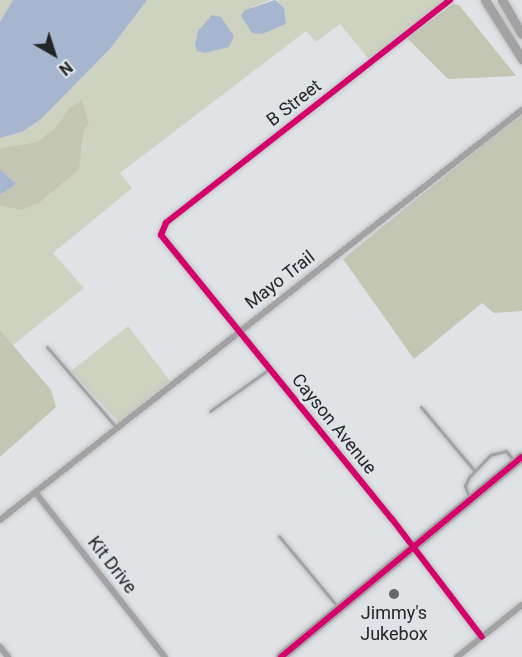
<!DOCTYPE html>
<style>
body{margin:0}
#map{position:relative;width:522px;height:657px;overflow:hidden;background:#e0e3e6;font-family:Roboto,sans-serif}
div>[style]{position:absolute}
.green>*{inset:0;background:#ced2c0}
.forest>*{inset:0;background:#c2c6b2}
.water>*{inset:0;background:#a6b6ce}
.roads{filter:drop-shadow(0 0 2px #bfc1c3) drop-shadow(0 0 2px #bfc1c3)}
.service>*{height:3px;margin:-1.5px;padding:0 1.5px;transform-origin:1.5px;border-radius:1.5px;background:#a3a2a3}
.minor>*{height:6px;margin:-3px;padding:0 3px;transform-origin:3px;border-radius:3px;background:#a3a2a3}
.secondary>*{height:9px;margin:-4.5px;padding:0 4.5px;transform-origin:4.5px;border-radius:4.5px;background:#a2a2a3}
.primary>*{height:10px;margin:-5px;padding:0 5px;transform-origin:5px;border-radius:5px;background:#a4a6a6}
.cycleway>*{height:6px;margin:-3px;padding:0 3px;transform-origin:3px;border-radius:3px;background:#d6006c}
.dots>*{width:16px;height:16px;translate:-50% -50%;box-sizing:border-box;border:3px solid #dee3e8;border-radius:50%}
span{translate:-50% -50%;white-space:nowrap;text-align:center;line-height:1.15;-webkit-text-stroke:6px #dee3e8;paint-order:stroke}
.street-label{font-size:18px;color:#232527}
.poi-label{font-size:18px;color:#232527}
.north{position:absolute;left:24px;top:24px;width:60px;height:60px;-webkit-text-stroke:4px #dee3e8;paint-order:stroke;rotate:141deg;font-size:16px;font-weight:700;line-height:24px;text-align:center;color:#232527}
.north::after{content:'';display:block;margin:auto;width:21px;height:27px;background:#232527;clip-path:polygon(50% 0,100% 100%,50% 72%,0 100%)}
</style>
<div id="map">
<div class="green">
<div style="clip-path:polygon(0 0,13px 0,0 22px)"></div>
<div style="clip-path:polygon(147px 0,270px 0,245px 10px,279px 1px,275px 0,445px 0,369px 59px,340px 24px,316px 42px,306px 31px,120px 173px,132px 188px,53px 253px,84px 288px,13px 345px,0 330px,0 206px,22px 210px,82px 150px,84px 129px,89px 123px,82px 101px,69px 108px,55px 128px,37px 142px,0 148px,0 138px,22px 132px,40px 120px,110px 49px)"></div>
<div style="clip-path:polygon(128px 326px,170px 381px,119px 422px,71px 371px)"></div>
</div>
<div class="forest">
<div style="clip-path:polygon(453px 4px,459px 5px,522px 83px,516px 76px,448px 79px,407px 38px)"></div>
<div style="clip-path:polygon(82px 100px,89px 123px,84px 130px,79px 169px,40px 202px,22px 210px,0 206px,0 195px,16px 184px,0 169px,0 148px,37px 142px,55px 128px,69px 108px)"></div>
<div style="clip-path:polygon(522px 113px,522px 311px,494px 313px,482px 303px,414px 359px,343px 259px)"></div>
<div style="clip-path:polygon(0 330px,51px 390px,56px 407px,0 457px)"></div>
</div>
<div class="water">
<div style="clip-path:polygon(13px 0,147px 0,110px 49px,40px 120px,22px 132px,0 138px,0 22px)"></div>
<div style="clip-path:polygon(275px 0,284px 8px,286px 24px,262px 34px,252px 33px,241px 16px,245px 10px)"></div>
<div style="clip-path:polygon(212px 15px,221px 17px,234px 36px,229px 47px,205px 53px,197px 51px,195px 45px,198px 31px)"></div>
<div style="clip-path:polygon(0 169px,16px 184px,0 195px)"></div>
</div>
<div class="roads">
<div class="service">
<div style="left:47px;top:347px;width:106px;rotate:49.2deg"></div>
<div style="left:421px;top:407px;width:81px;rotate:50deg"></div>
<div style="left:210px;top:411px;width:71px;rotate:-35.3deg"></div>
<div style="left:469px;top:497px;width:12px;rotate:-110deg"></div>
<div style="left:465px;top:486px;width:10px;rotate:-66deg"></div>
<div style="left:469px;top:477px;width:30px;rotate:-46deg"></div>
<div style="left:490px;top:455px;width:16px;rotate:-14deg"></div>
<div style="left:506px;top:451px;width:13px;rotate:51deg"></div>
<div style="left:279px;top:536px;width:92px;rotate:50.3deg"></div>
</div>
<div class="minor">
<div style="left:450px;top:0;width:361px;rotate:141.9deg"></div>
<div style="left:166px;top:223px;width:13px;rotate:113deg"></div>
<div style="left:161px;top:235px;width:366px;rotate:50.9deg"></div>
<div style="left:392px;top:519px;width:148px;rotate:52.7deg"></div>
<div style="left:35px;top:492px;width:210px;rotate:51.8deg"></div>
<div style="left:0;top:520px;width:664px;rotate:-38.15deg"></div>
<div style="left:0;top:647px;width:13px;rotate:51deg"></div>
<div style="left:457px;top:657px;width:83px;rotate:-38.7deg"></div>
</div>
<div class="secondary">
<div style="left:485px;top:0;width:70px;rotate:57.9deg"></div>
<div style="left:502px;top:0;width:39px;rotate:60deg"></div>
</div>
<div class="primary">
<div style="left:281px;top:657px;width:313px;rotate:-39.7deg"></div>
</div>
</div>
<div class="cycleway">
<div style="left:450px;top:0;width:361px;rotate:141.9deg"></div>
<div style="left:166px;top:223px;width:13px;rotate:113deg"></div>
<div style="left:161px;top:235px;width:366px;rotate:50.9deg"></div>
<div style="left:392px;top:519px;width:148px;rotate:52.7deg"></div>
<div style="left:281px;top:657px;width:313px;rotate:-39.7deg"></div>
</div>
<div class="dots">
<div style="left:394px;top:594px;background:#65686a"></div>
</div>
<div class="street-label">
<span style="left:294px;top:103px;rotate:-38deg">B Street</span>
<span style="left:280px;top:280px;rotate:-38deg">Mayo Trail</span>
<span style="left:334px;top:424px;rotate:51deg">Cayson Avenue</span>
<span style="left:112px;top:565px;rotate:52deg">Kit Drive</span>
</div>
<div class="poi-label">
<span style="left:394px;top:624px">Jimmy's<br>Jukebox</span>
</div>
<div class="north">N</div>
</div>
